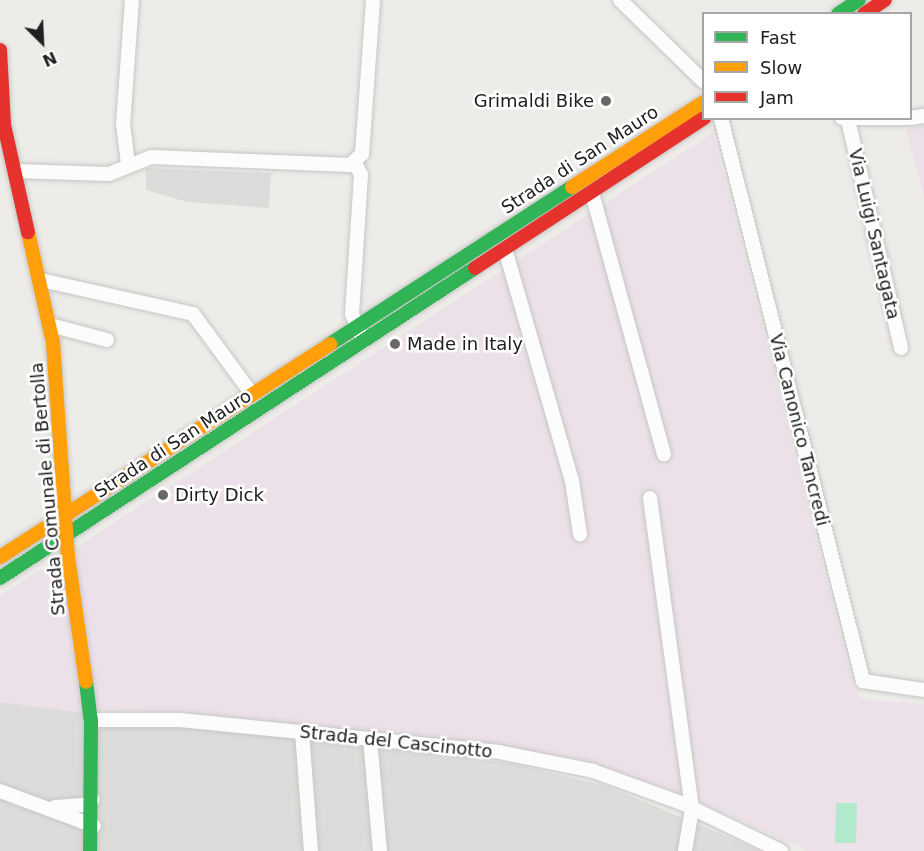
<!DOCTYPE html>
<style>
body{margin:0}
#map{position:relative;width:924px;height:851px;overflow:hidden;background:#eeece9;font-family:"DejaVu Sans",sans-serif}
div>[style]{position:absolute}
.residential>*{inset:0;background:#dddcda}
.industrial>*{inset:0;background:#ece1e9}
.religious>*{inset:0;background:#dcdcda}
.pitch>*{inset:0;background:#b1e9cc}
.roads{filter:drop-shadow(0 0 2px #c7c6c5) drop-shadow(0 0 2px #c7c6c5)}
.street>*{height:14px;margin:-7px;padding:0 7px;transform-origin:7px;border-radius:7px;background:#fcfcfc}
.fast>*{height:14px;margin:-7px;padding:0 7px;transform-origin:7px;border-radius:7px;background:#30b455}
.slow>*{height:14px;margin:-7px;padding:0 7px;transform-origin:7px;border-radius:7px;background:#ff9f0a}
.jam>*{height:14px;margin:-7px;padding:0 7px;transform-origin:7px;border-radius:7px;background:#e5322d}
.dots>*{width:16px;height:16px;translate:-50% -50%;box-sizing:border-box;border:3px solid #fff;border-radius:50%}
span{translate:-50% -50%;white-space:nowrap;text-align:center;line-height:1.15;-webkit-text-stroke:5px #fff;paint-order:stroke}
.poi-label{font-size:18px;color:#202020}
.right{translate:-100% -50%;text-align:right}
.left{translate:0 -50%;text-align:left}
.street-label{font-size:18px;color:#202020}
.legend{position:absolute;left:702px;top:12px;width:210px;height:108px;box-sizing:border-box;background:#fff;border:2px solid #a6a6a6;margin:0;padding:8px 10px;list-style:none;font-size:18px;color:#202020}
.legend li{display:flex;align-items:center;gap:12px;height:30px}
.legend b{width:30px;border:2px solid #a6a6a6}
.north{position:absolute;left:12px;top:12px;width:60px;height:60px;-webkit-text-stroke:4px #fff;paint-order:stroke;rotate:156deg;font-size:16px;font-weight:700;line-height:24px;text-align:center;color:#202020}
.north::after{content:'';display:block;margin:auto;width:21px;height:27px;background:#202020;clip-path:polygon(50% 0,100% 100%,50% 72%,0 100%)}
</style>
<div id="map">
<div class="residential">
<div style="clip-path:polygon(0 702px,509px 763px,609px 787px,761px 851px,0 851px)"></div>
</div>
<div class="industrial">
<div style="clip-path:polygon(924px 126px,924px 198px,906px 129px)"></div>
<div style="clip-path:polygon(713px 133px,853px 685px,859px 697px,869px 700px,924px 704px,924px 851px,808px 851px,681px 793px,582px 759px,180px 711px,92px 709px,74px 549px)"></div>
<div style="clip-path:polygon(62px 556px,88px 713px,0 702px,0 596px)"></div>
</div>
<div class="religious">
<div style="clip-path:polygon(146px 168px,271px 173px,269px 208px,187px 202px,146px 190px)"></div>
<div style="clip-path:polygon(162px 724px,164px 737px,174px 737px,174px 746px,123px 747px,123px 764px,103px 764px,104px 729px)"></div>
<div style="clip-path:polygon(181px 730px,217px 733px,220px 761px,186px 761px)"></div>
</div>
<div class="pitch">
<div style="clip-path:polygon(836px 803px,857px 803px,856px 843px,835px 843px)"></div>
</div>
<div class="roads">
<div class="street">
<div style="left:620px;top:0;width:117px;rotate:44.3deg"></div>
<div style="left:721px;top:118px;width:581px;rotate:75.84deg"></div>
<div style="left:863px;top:681px;width:62px;rotate:8.4deg"></div>
<div style="left:842px;top:118px;width:65px"></div>
<div style="left:910px;top:118px;width:14px;rotate:-8deg"></div>
<div style="left:848px;top:120px;width:234px;rotate:76.9deg"></div>
<div style="left:355px;top:163px;width:13px;rotate:63deg"></div>
<div style="left:361px;top:175px;width:139px;rotate:93.7deg"></div>
<div style="left:352px;top:314px;width:22px;rotate:68deg"></div>
<div style="left:128px;top:164px;width:39px;rotate:-97deg"></div>
<div style="left:123px;top:125px;width:125px;rotate:-85.9deg"></div>
<div style="left:15px;top:171px;width:94px;rotate:1.8deg"></div>
<div style="left:109px;top:174px;width:45px;rotate:-22deg"></div>
<div style="left:151px;top:157px;width:199px;rotate:2.3deg"></div>
<div style="left:350px;top:165px;width:16px;rotate:-43deg"></div>
<div style="left:362px;top:154px;width:154px;rotate:-85.9deg"></div>
<div style="left:592px;top:193px;width:271px;rotate:74.6deg"></div>
<div style="left:505px;top:249px;width:241px;rotate:73.9deg"></div>
<div style="left:572px;top:481px;width:54px;rotate:81.4deg"></div>
<div style="left:41px;top:280px;width:156px;rotate:12.6deg"></div>
<div style="left:193px;top:314px;width:99px;rotate:53.6deg"></div>
<div style="left:50px;top:325px;width:59px;rotate:14.7deg"></div>
<div style="left:650px;top:498px;width:314px;rotate:82.3deg"></div>
<div style="left:692px;top:809px;width:43px;rotate:99.5deg"></div>
<div style="left:91px;top:720px;width:89px"></div>
<div style="left:180px;top:720px;width:321px;rotate:5.7deg"></div>
<div style="left:499px;top:752px;width:96px;rotate:11.4deg"></div>
<div style="left:593px;top:771px;width:97px;rotate:19.9deg"></div>
<div style="left:684px;top:804px;width:108px;rotate:25.9deg"></div>
<div style="left:302px;top:732px;width:119px;rotate:85.7deg"></div>
<div style="left:370px;top:739px;width:112px;rotate:84.9deg"></div>
<div style="left:0;top:791px;width:100px;rotate:20.4deg"></div>
<div style="left:55px;top:807px;width:32px;rotate:-4deg"></div>
<div style="left:87px;top:805px;width:8px;rotate:-45deg"></div>
</div>
<div class="fast">
<div style="left:838px;top:14px;width:25px;rotate:-34deg"></div>
<div style="left:330px;top:344px;width:288px;rotate:-33deg"></div>
<div style="left:0;top:578px;width:567px;rotate:-33.13deg"></div>
<div style="left:86px;top:682px;width:38px;rotate:83deg"></div>
<div style="left:91px;top:720px;width:131px;rotate:90.4deg"></div>
</div>
<div class="slow">
<div style="left:572px;top:187px;width:157px;rotate:-32.8deg"></div>
<div style="left:28px;top:232px;width:114px;rotate:77.3deg"></div>
<div style="left:53px;top:343px;width:215px;rotate:86deg"></div>
<div style="left:68px;top:557px;width:126px;rotate:81.8deg"></div>
<div style="left:0;top:557px;width:393px;rotate:-32.8deg"></div>
</div>
<div class="jam">
<div style="left:864px;top:14px;width:25px;rotate:-34deg"></div>
<div style="left:0;top:50px;width:75px;rotate:86.9deg"></div>
<div style="left:4px;top:125px;width:110px;rotate:77.4deg"></div>
<div style="left:475px;top:268px;width:274px;rotate:-33.2deg"></div>
</div>
</div>
<div class="dots">
<div style="left:606px;top:101px;background:#686766"></div>
<div style="left:395px;top:344px;background:#686766"></div>
<div style="left:163px;top:495px;background:#686766"></div>
</div>
<div class="poi-label">
<span class="right" style="left:594px;top:101px">Grimaldi Bike</span>
<span class="left" style="left:407px;top:344px">Made in Italy</span>
<span class="left" style="left:175px;top:495px">Dirty Dick</span>
</div>
<div class="street-label">
<span style="left:580px;top:160px;rotate:-33deg">Strada di San Mauro</span>
<span style="left:874px;top:234px;rotate:77deg">Via Luigi Santagata</span>
<span style="left:799px;top:430px;rotate:76deg">Via Canonico Tancredi</span>
<span style="left:173px;top:444px;rotate:-33deg">Strada di San Mauro</span>
<span style="left:48px;top:489px;rotate:-95deg">Strada Comunale di Bertolla</span>
<span style="left:396px;top:742px;rotate:6deg">Strada del Cascinotto</span>
</div>
<ul class="legend">
<li><b style="height:8px;background:#30b455"></b>Fast</li>
<li><b style="height:8px;background:#ff9f0a"></b>Slow</li>
<li><b style="height:8px;background:#e5322d"></b>Jam</li>
</ul>
<div class="north">N</div>
</div>
